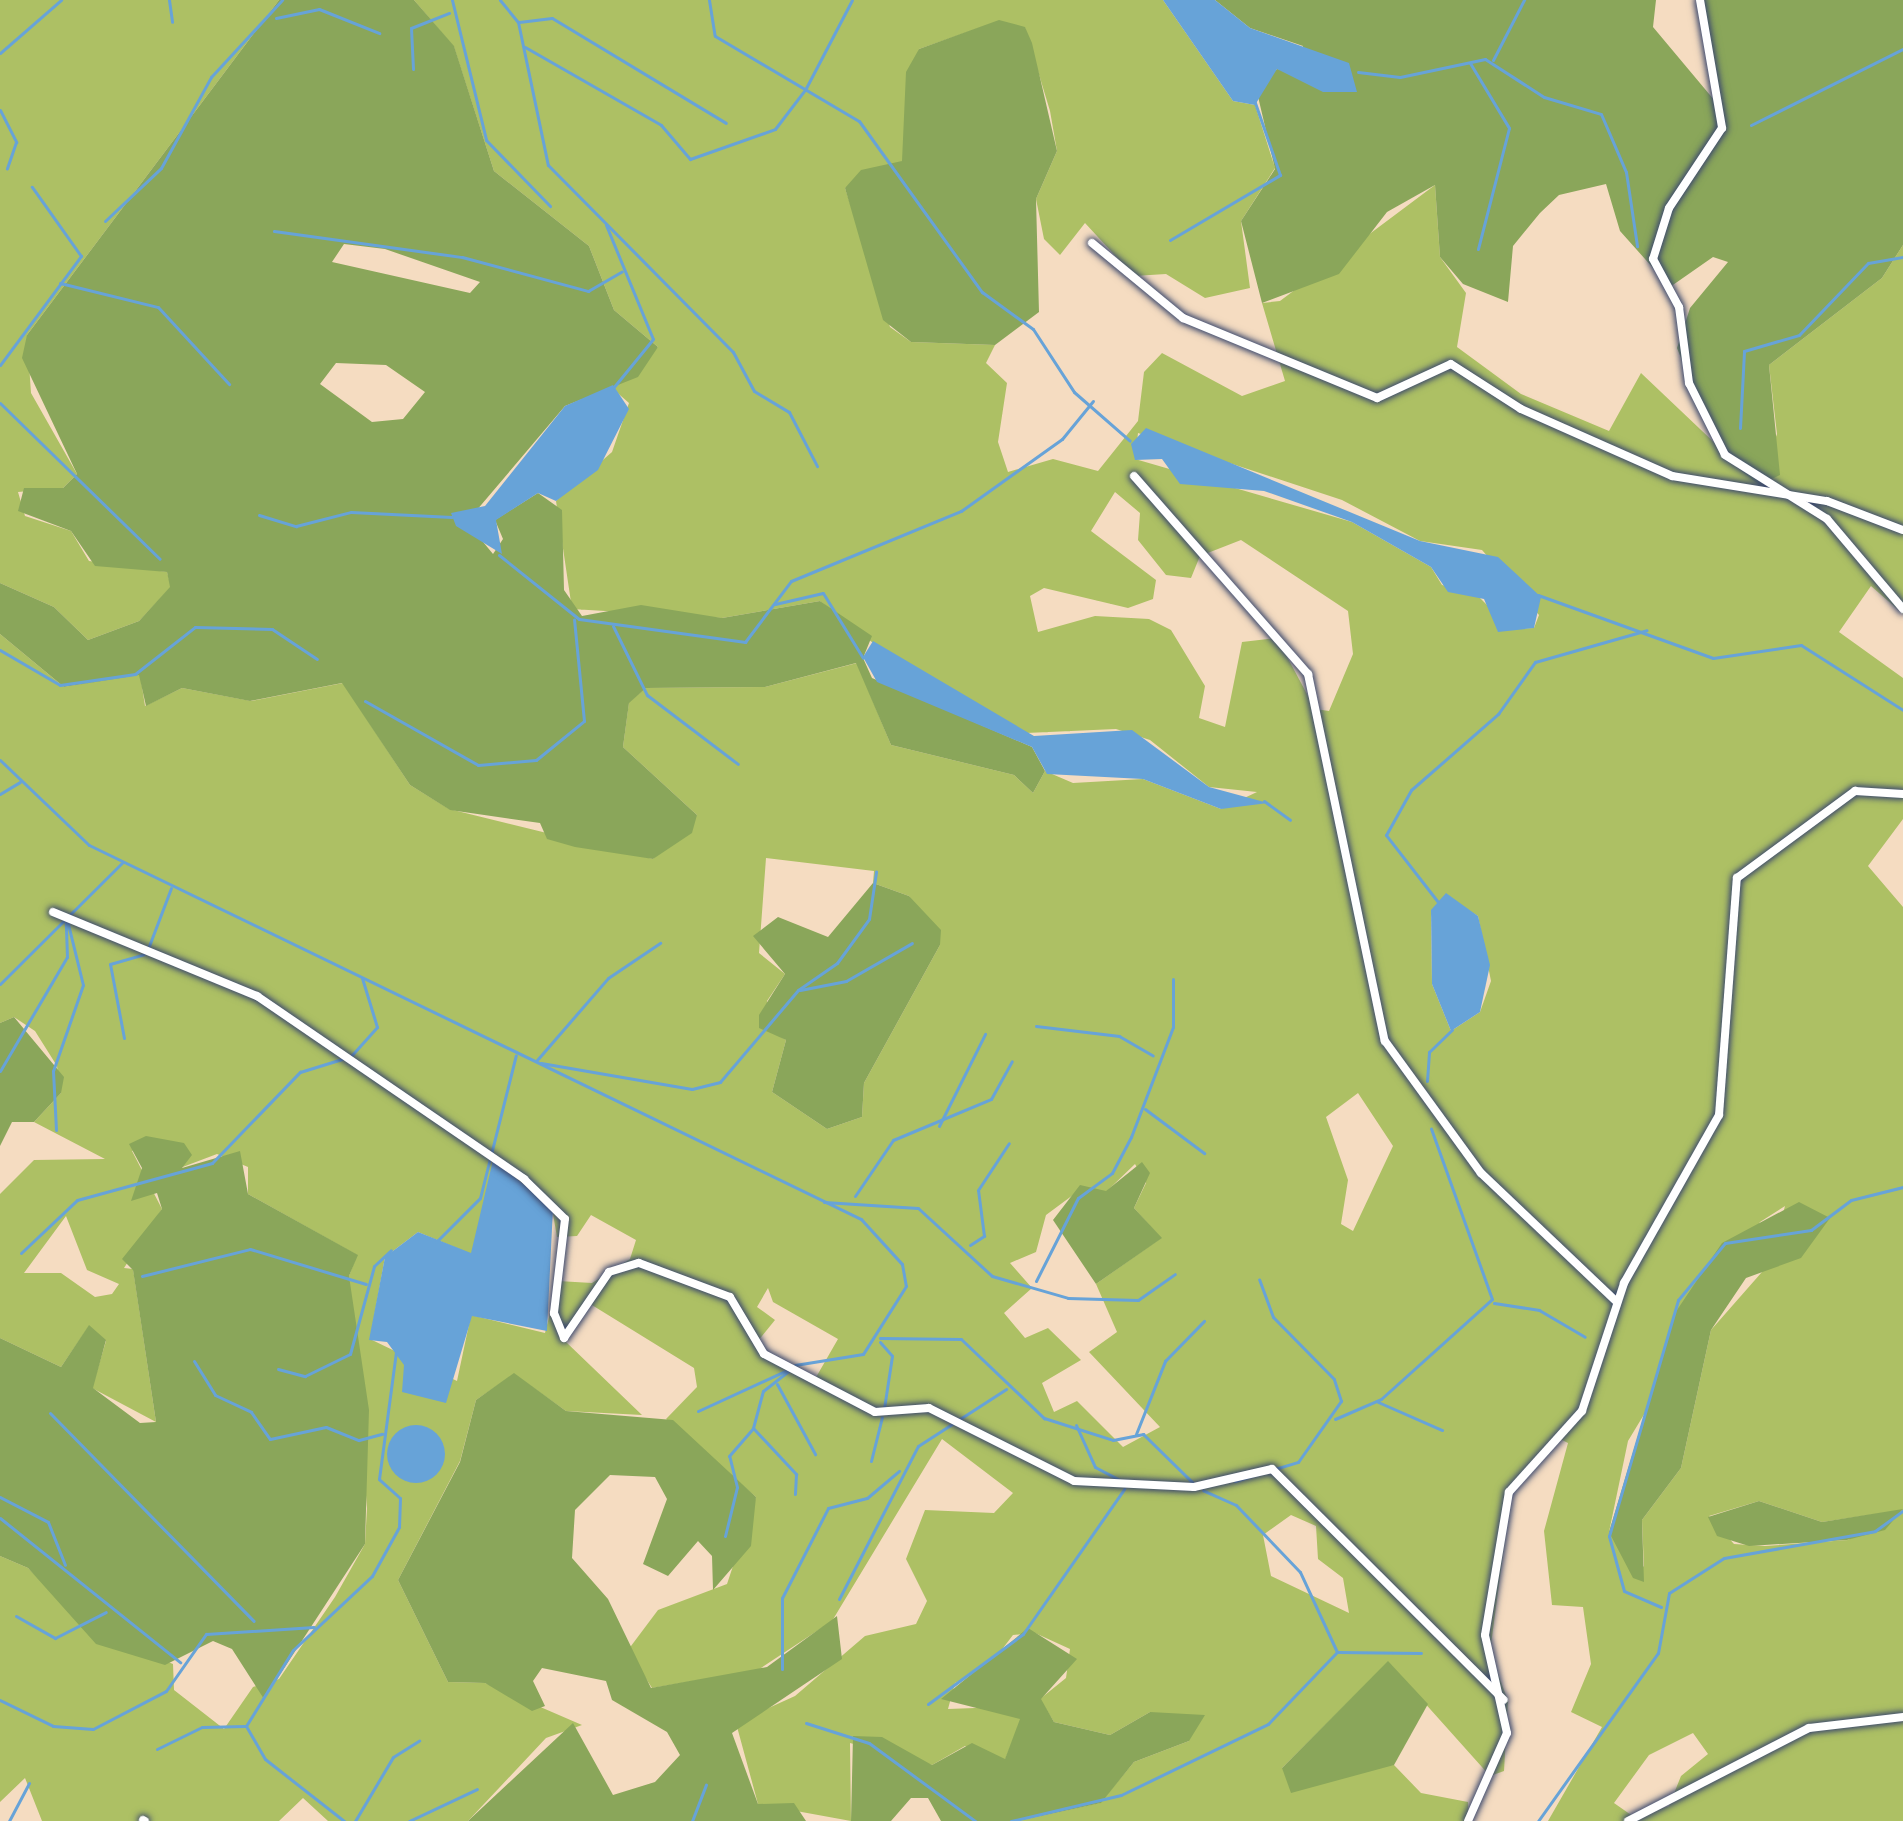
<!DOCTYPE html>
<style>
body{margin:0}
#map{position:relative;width:1903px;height:1821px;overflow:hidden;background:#f5dcc1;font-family:"Playpen Sans",sans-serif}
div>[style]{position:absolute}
.green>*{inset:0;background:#adc064}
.forest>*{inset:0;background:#8aa65a}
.water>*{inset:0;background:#67a3d8}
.round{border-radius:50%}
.stream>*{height:3px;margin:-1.5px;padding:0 1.5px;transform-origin:1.5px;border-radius:1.5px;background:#67a3d8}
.roads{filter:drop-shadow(0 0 3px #3c496d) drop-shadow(0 0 3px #3c496d)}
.minor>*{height:8px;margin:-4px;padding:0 4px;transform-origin:4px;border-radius:4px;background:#fff}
span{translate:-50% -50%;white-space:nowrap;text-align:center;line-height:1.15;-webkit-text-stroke:9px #fdfcf7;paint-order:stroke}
</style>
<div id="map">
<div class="green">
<div style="clip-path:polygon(0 0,279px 0,27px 335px,31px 393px,77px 474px,63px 488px,18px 492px,25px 516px,71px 531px,89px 561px,167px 572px,171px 587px,139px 621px,88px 640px,54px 607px,0 583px)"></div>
<div style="clip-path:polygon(evenodd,414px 0,1163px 0,1233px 101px,1255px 105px,1275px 168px,1241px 221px,1250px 288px,1205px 298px,1166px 274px,1134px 276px,1085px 223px,1060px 255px,1044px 239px,1036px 199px,1057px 151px,1050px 111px,1025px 28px,999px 21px,919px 49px,903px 161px,845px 188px,890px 327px,911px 342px,995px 345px,986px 363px,1007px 383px,998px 442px,1008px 472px,1053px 459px,1098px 471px,1138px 421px,1144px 372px,1162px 353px,1242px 396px,1285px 381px,1262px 303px,1280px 301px,1435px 185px,1440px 257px,1466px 293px,1457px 347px,1521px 394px,1609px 431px,1641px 373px,1759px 485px,1777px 434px,1769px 365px,1882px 278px,1903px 245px,1903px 614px,1871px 586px,1839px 632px,1903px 678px,1903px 819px,1868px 866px,1903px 907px,1903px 1821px,1548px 1821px,1602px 1727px,1571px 1712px,1591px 1664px,1583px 1607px,1552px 1605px,1544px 1531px,1568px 1443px,1560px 1439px,1512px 1487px,1490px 1652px,1508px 1701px,1504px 1771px,1490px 1776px,1388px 1662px,1282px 1768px,1394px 1765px,1421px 1793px,1468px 1802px,1469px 1821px,1019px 1821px,1100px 1803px,1134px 1762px,1189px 1741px,1150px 1712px,1110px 1735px,1054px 1722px,1040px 1699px,1066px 1678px,1070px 1649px,1035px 1633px,1013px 1635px,990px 1665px,955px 1683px,948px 1709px,1002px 1707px,1021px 1719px,1005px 1760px,965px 1746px,932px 1765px,850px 1743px,851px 1821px,758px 1804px,736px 1723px,795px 1696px,865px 1636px,916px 1624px,927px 1601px,906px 1559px,925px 1510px,994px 1513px,1013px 1493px,942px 1439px,832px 1621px,758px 1670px,652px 1688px,628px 1650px,658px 1610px,727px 1584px,756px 1497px,666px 1419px,697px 1387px,694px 1368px,587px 1302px,566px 1342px,642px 1415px,566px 1411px,514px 1374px,476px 1400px,460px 1461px,398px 1580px,448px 1682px,485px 1683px,582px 1725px,546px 1738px,468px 1821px,328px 1821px,303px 1798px,279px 1821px,42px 1821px,25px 1778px,0 1802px,0 1556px,28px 1568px,88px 1629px,173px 1664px,174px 1690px,224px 1729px,253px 1687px,279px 1679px,335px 1597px,365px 1544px,367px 1508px,349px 1276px,357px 1255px,248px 1194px,248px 1167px,217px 1154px,180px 1168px,156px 1138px,132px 1151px,162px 1209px,124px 1268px,133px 1269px,156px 1422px,92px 1388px,106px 1341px,89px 1326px,61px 1367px,0 1338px,0 1194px,34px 1160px,105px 1159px,34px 1122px,61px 1093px,57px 1066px,35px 1031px,14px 1017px,0 1023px,0 634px,64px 687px,140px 674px,145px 706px,182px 688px,251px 701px,343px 683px,410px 785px,449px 809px,653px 859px,697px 815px,623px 747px,629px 702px,646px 688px,765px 687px,857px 663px,891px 745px,1014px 775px,1033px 793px,1045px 771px,1073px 783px,1143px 779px,1221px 809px,1257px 792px,1209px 787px,1150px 740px,1116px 729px,1026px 733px,892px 658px,820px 601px,722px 618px,572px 609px,556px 501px,612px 452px,629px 403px,613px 389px,658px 347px,614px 310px,589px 246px,494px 171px,454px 47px,414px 0,1138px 433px,1342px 500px,1420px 541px,1482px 550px,1539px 615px,1534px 628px,1511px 629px,1475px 593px,1442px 585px,1431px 567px,1352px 522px,1135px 459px,1138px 433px,414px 0,1115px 492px,1140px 513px,1138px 540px,1166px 575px,1191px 578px,1200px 556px,1241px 540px,1348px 611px,1353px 654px,1329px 711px,1315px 709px,1277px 638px,1242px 642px,1225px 727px,1199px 718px,1205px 686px,1171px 630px,1149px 619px,1095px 616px,1038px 632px,1030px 596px,1044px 588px,1128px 608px,1153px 599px,1156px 580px,1091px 531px,1115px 492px,414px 0,766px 858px,874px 871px,873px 883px,909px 896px,940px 945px,864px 1083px,862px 1117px,827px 1129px,772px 1092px,786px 1040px,768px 1030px,767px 1001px,785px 974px,759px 953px,766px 858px,414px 0,1452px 900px,1478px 916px,1491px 981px,1480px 1012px,1451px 1031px,1432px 984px,1431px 915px,1452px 900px,414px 0,1358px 1093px,1393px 1146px,1353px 1231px,1341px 1224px,1348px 1180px,1326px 1117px,1358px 1093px,414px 0,1135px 1164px,1146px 1183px,1134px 1208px,1161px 1238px,1096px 1284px,1117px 1332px,1089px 1352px,1160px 1427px,1123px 1447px,1077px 1401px,1054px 1412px,1042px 1383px,1081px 1360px,1048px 1328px,1025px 1338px,1004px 1313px,1032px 1288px,1010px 1263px,1036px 1252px,1046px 1215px,1073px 1195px,1107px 1191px,1135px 1164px,414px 0,1785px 1206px,1769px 1264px,1711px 1330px,1681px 1468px,1642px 1520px,1644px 1567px,1609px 1532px,1628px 1441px,1760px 1222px,1785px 1206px,414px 0,552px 1208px,557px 1237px,577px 1236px,591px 1215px,636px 1240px,630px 1259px,592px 1283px,558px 1281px,545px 1333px,471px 1315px,457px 1381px,370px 1339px,385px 1257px,418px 1232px,471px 1254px,552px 1208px,414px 0,66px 1216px,87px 1270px,119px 1284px,112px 1294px,95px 1297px,61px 1273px,24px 1273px,66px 1216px,414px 0,768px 1288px,773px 1302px,838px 1339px,815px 1379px,754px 1346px,775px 1320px,757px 1307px,768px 1288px,414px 0,1759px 1501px,1822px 1522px,1903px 1510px,1848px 1540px,1765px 1546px,1734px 1544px,1709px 1516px,1759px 1501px,414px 0,1291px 1515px,1316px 1526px,1318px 1559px,1343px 1578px,1349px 1613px,1271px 1576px,1263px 1535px,1291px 1515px,414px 0,1693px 1733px,1708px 1754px,1681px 1776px,1669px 1806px,1634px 1817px,1614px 1803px,1649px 1755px,1693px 1733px)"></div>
</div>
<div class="forest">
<div style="clip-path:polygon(evenodd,279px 0,414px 0,454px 46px,494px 171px,589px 246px,614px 310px,658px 347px,638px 377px,565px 406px,476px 511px,474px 531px,493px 554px,503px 539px,495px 520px,538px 493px,562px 510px,564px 590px,582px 616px,641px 605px,722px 618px,820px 601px,872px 636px,863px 658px,872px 678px,1032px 747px,1045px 771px,1033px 793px,1014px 775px,891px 745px,856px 663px,765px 687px,646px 688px,629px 703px,623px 747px,697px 815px,692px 833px,653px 859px,575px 847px,547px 839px,540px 823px,450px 810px,410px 785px,342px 683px,250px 701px,182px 688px,146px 706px,139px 675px,64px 687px,0 634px,0 583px,54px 607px,88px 640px,139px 621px,170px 587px,167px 572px,95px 566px,71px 531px,18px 511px,24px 488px,63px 488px,77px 474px,22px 358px,27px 335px,279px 0,344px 244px,385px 249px,480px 282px,470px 293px,332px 262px,344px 244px,279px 0,336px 363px,386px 365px,425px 392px,403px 419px,372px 422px,320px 384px,336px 363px)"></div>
<div style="clip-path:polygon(1215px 0,1656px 0,1653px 27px,1720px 107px,1701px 0,1903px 0,1903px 245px,1882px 278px,1769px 365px,1780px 475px,1759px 485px,1719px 453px,1677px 348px,1690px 308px,1728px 262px,1713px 257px,1670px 287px,1620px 231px,1606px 184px,1559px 195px,1540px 213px,1513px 246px,1508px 302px,1463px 284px,1440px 257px,1435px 185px,1387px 212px,1339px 274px,1262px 303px,1241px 221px,1275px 169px,1256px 88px,1277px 69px,1299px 72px,1303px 46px,1250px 28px)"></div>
<div style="clip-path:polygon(999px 20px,1025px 27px,1032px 43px,1057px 151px,1036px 199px,1039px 312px,995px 345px,911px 342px,883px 320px,845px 188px,861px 170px,902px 161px,906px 72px,919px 49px)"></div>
<div style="clip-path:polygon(873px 883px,909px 896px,941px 930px,940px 945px,864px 1083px,862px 1117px,827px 1129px,772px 1092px,786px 1040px,759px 1028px,759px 1015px,785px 974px,753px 936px,778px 917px,828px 937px)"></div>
<div style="clip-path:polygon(14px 1017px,64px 1077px,61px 1093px,34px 1122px,12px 1122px,0 1146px,0 1023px)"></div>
<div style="clip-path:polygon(146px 1136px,184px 1143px,192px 1155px,182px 1168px,240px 1151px,248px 1194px,358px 1255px,349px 1276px,369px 1410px,365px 1544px,264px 1699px,232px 1649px,213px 1641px,165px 1665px,96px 1644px,28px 1568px,0 1556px,0 1338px,61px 1367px,89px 1325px,106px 1340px,93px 1388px,140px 1423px,156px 1422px,133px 1270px,122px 1259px,162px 1209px,157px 1193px,131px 1201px,142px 1168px,129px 1144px)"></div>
<div style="clip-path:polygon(1142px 1162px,1150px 1173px,1134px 1208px,1162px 1238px,1096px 1284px,1053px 1220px,1080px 1185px,1106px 1191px)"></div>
<div style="clip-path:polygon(1799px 1202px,1830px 1218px,1801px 1258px,1746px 1278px,1711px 1330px,1681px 1468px,1642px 1520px,1644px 1582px,1633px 1578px,1609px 1532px,1675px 1313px,1722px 1243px)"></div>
<div style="clip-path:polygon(514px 1373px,566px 1411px,673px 1420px,756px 1497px,751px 1546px,713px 1590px,712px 1556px,698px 1541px,668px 1576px,643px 1564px,667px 1499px,655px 1477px,610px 1475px,575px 1510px,572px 1558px,608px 1599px,651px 1688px,767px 1667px,837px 1616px,842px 1659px,732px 1733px,758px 1804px,794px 1803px,806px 1821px,468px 1821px,573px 1723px,613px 1795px,655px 1782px,680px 1755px,667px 1732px,612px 1700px,606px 1681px,542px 1668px,533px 1681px,545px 1706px,532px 1711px,485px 1683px,448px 1682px,398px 1580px,460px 1462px,476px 1400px)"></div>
<div style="clip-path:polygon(1759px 1501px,1822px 1522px,1903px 1509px,1885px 1530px,1847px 1540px,1749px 1546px,1717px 1536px,1708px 1517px)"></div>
<div style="clip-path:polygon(1028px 1628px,1077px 1659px,1041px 1699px,1054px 1722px,1110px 1735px,1150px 1712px,1205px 1715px,1189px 1741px,1134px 1762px,1101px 1803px,1019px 1821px,941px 1821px,928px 1798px,911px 1798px,891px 1821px,851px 1821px,853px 1736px,882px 1737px,932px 1765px,972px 1743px,1005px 1759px,1020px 1719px,941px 1699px)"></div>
<div style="clip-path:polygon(1388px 1661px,1428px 1704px,1394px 1765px,1291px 1793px,1282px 1768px)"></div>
</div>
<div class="water">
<div style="clip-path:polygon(1163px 0,1215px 0,1250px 28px,1349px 63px,1357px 92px,1323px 92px,1277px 69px,1255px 105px,1233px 101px)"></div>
<div style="clip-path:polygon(613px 385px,629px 409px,598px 470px,556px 501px,538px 493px,496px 520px,502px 554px,456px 526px,451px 513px,485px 506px,565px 406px)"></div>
<div style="clip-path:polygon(1146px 428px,1420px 541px,1498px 557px,1541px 597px,1534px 628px,1498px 632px,1484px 599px,1448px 592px,1431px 567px,1352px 522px,1264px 491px,1180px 484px,1162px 459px,1135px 460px,1131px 444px)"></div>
<div style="clip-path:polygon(873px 641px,1034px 736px,1132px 730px,1209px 787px,1268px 803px,1221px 809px,1143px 779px,1047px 774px,1032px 747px,877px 682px,863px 657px)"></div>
<div style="clip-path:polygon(1446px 893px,1478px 916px,1490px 965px,1480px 1012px,1451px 1031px,1432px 984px,1431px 910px)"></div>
<div style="clip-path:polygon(493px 1160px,553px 1208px,547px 1331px,472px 1316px,446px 1403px,402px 1392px,404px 1365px,387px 1342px,369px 1340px,385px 1257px,418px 1232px,471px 1253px)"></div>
<div class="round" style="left:387px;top:1425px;width:58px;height:58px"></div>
</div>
<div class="stream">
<div style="left:169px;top:0;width:22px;rotate:82deg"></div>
<div style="left:452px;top:0;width:144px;rotate:76.3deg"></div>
<div style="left:486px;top:140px;width:92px;rotate:45.9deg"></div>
<div style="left:500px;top:0;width:28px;rotate:51deg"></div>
<div style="left:518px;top:22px;width:146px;rotate:78.2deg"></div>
<div style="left:548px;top:165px;width:263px;rotate:45.3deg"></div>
<div style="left:733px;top:352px;width:44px;rotate:61.7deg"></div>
<div style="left:754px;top:391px;width:41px;rotate:31deg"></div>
<div style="left:789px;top:412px;width:61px;rotate:62.6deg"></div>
<div style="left:709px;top:0;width:36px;rotate:81deg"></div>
<div style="left:715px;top:36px;width:167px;rotate:30.6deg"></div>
<div style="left:859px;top:121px;width:211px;rotate:54.3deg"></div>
<div style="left:982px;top:292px;width:63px;rotate:36deg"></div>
<div style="left:1033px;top:329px;width:75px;rotate:56.9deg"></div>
<div style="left:1074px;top:392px;width:74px;rotate:41.2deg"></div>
<div style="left:276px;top:18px;width:44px;rotate:-11.8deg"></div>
<div style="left:319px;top:9px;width:65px;rotate:21.8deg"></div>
<div style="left:519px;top:22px;width:33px;rotate:-7deg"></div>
<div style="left:552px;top:18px;width:203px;rotate:31.1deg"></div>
<div style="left:525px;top:47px;width:157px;rotate:29.8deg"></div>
<div style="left:661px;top:125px;width:45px;rotate:49.5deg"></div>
<div style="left:690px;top:159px;width:90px;rotate:-19.4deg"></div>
<div style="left:775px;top:129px;width:48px;rotate:-52.7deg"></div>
<div style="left:0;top:53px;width:81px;rotate:-41deg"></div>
<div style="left:1493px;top:60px;width:68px;rotate:-62.7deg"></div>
<div style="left:1470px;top:63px;width:76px;rotate:59deg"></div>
<div style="left:1509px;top:128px;width:125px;rotate:104.4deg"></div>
<div style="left:413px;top:69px;width:41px;rotate:-92.8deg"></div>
<div style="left:411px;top:28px;width:41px;rotate:-21.5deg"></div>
<div style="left:1358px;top:72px;width:42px;rotate:6.8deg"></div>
<div style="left:1400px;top:77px;width:87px;rotate:-12deg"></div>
<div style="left:1485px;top:59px;width:70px;rotate:32.8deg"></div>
<div style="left:1544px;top:97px;width:59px;rotate:16.6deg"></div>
<div style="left:1601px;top:114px;width:63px;rotate:66.7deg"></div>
<div style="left:1626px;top:172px;width:75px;rotate:81.5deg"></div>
<div style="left:806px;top:88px;width:99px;rotate:-62.4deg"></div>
<div style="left:0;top:110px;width:36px;rotate:63deg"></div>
<div style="left:16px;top:142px;width:28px;rotate:109deg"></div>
<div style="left:1751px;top:125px;width:170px;rotate:-26.6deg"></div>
<div style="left:105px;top:221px;width:77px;rotate:-43.4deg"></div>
<div style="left:161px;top:168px;width:104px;rotate:-61.2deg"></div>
<div style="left:211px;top:77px;width:105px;rotate:-47.3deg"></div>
<div style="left:606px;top:225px;width:123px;rotate:67.6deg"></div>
<div style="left:653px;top:339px;width:63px;rotate:129.2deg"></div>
<div style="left:274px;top:231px;width:190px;rotate:7.9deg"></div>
<div style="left:462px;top:257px;width:131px;rotate:15.1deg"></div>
<div style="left:588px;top:291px;width:39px;rotate:-30deg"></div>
<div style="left:1170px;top:240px;width:128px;rotate:-30.6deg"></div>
<div style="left:1280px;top:175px;width:79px;rotate:-109.1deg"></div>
<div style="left:60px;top:283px;width:101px;rotate:13.8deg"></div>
<div style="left:158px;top:307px;width:105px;rotate:47.3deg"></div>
<div style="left:0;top:365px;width:136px;rotate:-53.4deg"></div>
<div style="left:81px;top:256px;width:85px;rotate:-125.4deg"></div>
<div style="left:0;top:403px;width:223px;rotate:44.3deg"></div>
<div style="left:1740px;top:428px;width:77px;rotate:-87deg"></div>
<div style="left:1744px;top:351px;width:57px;rotate:-16.2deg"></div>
<div style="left:1799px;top:335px;width:100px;rotate:-46.2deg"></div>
<div style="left:1868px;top:263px;width:36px;rotate:-10deg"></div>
<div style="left:259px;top:515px;width:39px;rotate:17deg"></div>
<div style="left:296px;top:526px;width:57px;rotate:-14.3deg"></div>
<div style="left:351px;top:512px;width:101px;rotate:2.8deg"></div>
<div style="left:499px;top:555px;width:102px;rotate:38.7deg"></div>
<div style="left:579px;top:619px;width:168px;rotate:7.9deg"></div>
<div style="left:745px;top:642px;width:76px;rotate:-53deg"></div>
<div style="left:791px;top:581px;width:184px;rotate:-22.4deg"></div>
<div style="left:961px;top:511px;width:124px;rotate:-35.5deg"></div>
<div style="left:1062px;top:439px;width:49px;rotate:-50.8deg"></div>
<div style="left:1538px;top:595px;width:186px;rotate:19.8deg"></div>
<div style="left:1713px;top:658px;width:89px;rotate:-8.4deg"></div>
<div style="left:1801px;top:645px;width:121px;rotate:32.5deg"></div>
<div style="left:775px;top:604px;width:49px;rotate:-12.9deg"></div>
<div style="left:823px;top:593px;width:76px;rotate:58.4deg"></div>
<div style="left:613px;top:626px;width:77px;rotate:63.8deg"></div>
<div style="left:647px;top:695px;width:114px;rotate:37.2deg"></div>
<div style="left:0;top:650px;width:69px;rotate:30.3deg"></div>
<div style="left:60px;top:685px;width:76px;rotate:-8.3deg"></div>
<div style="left:135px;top:674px;width:76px;rotate:-38.1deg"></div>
<div style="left:195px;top:627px;width:77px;rotate:1.5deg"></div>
<div style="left:272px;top:629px;width:54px;rotate:33.7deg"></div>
<div style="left:365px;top:701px;width:130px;rotate:29.5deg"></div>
<div style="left:478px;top:765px;width:58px;rotate:-4.9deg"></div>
<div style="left:536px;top:760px;width:62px;rotate:-39.1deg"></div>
<div style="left:584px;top:721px;width:102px;rotate:-95.6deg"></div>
<div style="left:0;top:760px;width:123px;rotate:43.7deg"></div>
<div style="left:89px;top:845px;width:858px;rotate:25.85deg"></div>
<div style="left:861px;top:1219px;width:61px;rotate:47.7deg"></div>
<div style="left:902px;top:1264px;width:22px;rotate:80deg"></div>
<div style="left:906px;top:1286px;width:80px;rotate:122.3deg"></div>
<div style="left:863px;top:1354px;width:69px;rotate:170.8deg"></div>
<div style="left:0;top:794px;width:23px;rotate:-31deg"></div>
<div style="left:1264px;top:801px;width:32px;rotate:36deg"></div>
<div style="left:1438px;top:902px;width:85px;rotate:-127.8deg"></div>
<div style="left:1386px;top:835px;width:51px;rotate:-60.9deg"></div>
<div style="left:1411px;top:790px;width:116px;rotate:-41.1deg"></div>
<div style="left:1498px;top:714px;width:64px;rotate:-54.6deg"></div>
<div style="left:1535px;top:662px;width:116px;rotate:-15.9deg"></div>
<div style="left:149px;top:946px;width:62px;rotate:-69.2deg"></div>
<div style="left:0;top:984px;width:172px;rotate:-44.8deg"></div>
<div style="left:800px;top:990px;width:47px;rotate:-11.1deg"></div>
<div style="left:846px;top:981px;width:76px;rotate:-29.9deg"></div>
<div style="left:1036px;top:1026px;width:84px;rotate:6.9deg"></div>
<div style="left:1119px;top:1036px;width:39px;rotate:30deg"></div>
<div style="left:124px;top:1038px;width:75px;rotate:-100.7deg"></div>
<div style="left:110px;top:964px;width:35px;rotate:-16deg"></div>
<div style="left:351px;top:1056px;width:39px;rotate:-48deg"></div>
<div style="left:377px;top:1027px;width:51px;rotate:-107deg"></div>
<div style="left:537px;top:1060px;width:108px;rotate:-49.1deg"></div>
<div style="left:608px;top:978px;width:63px;rotate:-33.9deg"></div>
<div style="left:541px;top:1063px;width:153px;rotate:9.8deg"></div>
<div style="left:692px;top:1089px;width:29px;rotate:-14deg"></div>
<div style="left:720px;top:1082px;width:121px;rotate:-49.7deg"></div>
<div style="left:798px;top:990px;width:47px;rotate:-34.7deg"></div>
<div style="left:837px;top:963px;width:54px;rotate:-54deg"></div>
<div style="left:869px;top:919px;width:48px;rotate:-81.5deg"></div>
<div style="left:0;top:1071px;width:132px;rotate:-59.6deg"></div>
<div style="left:67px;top:957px;width:36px;rotate:-92deg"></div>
<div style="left:1427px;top:1081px;width:29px;rotate:-86deg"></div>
<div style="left:1429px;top:1052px;width:32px;rotate:-44deg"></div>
<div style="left:1145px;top:1109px;width:74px;rotate:36.7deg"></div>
<div style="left:939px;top:1126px;width:103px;rotate:-63.4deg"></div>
<div style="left:56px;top:1130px;width:59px;rotate:-92.9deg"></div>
<div style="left:53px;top:1071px;width:91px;rotate:-70.8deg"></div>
<div style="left:83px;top:985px;width:67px;rotate:-103.8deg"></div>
<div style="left:855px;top:1196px;width:68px;rotate:-55.8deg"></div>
<div style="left:893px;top:1140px;width:106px;rotate:-22.7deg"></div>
<div style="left:991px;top:1099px;width:43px;rotate:-61.1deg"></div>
<div style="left:824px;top:1202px;width:94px;rotate:3.7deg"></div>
<div style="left:918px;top:1208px;width:100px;rotate:42.6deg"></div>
<div style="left:992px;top:1276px;width:79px;rotate:16.1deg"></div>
<div style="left:1068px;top:1298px;width:70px;rotate:1.6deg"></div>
<div style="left:1138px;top:1300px;width:45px;rotate:-35.1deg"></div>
<div style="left:436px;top:1242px;width:62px;rotate:-45deg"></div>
<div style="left:480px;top:1198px;width:147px;rotate:-75.9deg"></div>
<div style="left:970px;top:1245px;width:17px;rotate:-33deg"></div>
<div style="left:984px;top:1236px;width:46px;rotate:-97.4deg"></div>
<div style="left:978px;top:1190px;width:56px;rotate:-56.6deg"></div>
<div style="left:21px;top:1253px;width:77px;rotate:-43.4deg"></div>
<div style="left:77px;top:1200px;width:140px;rotate:-15.3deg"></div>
<div style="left:212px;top:1163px;width:127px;rotate:-46deg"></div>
<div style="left:300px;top:1072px;width:44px;rotate:-17.2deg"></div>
<div style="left:142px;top:1276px;width:111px;rotate:-14deg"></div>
<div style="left:250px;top:1249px;width:121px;rotate:16.8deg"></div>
<div style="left:1036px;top:1281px;width:93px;rotate:-63.2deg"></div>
<div style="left:1078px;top:1198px;width:42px;rotate:-36.3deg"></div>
<div style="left:1112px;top:1173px;width:41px;rotate:-62.2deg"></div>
<div style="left:1131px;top:1137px;width:118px;rotate:-69.1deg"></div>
<div style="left:1173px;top:1027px;width:48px;rotate:-90deg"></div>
<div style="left:1494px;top:1303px;width:46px;rotate:8.8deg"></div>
<div style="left:1539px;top:1310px;width:53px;rotate:30.4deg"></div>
<div style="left:880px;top:1338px;width:81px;rotate:0.7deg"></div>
<div style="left:961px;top:1339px;width:115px;rotate:43.6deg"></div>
<div style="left:1044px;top:1418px;width:72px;rotate:17.7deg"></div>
<div style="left:1113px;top:1440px;width:31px;rotate:-11deg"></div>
<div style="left:1143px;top:1434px;width:73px;rotate:44.4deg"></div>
<div style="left:880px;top:1342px;width:18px;rotate:49deg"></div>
<div style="left:892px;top:1356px;width:53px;rotate:98.7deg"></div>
<div style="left:194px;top:1361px;width:40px;rotate:58deg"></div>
<div style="left:215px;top:1395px;width:40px;rotate:25deg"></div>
<div style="left:251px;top:1412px;width:33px;rotate:55deg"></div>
<div style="left:270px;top:1439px;width:57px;rotate:-12.1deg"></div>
<div style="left:326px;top:1427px;width:35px;rotate:22deg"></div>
<div style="left:359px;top:1440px;width:24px;rotate:-15deg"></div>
<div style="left:278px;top:1369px;width:28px;rotate:15deg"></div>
<div style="left:305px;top:1376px;width:50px;rotate:-26.1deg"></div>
<div style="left:350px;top:1354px;width:91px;rotate:-74.7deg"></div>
<div style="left:374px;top:1266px;width:23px;rotate:-43deg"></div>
<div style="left:777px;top:1384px;width:80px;rotate:61.5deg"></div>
<div style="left:1378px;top:1402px;width:70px;rotate:23.6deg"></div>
<div style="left:698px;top:1411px;width:98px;rotate:-24.7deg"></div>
<div style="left:50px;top:1413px;width:291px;rotate:45.6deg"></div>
<div style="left:1335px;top:1419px;width:50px;rotate:-23.5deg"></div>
<div style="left:1381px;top:1399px;width:149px;rotate:-42deg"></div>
<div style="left:1492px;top:1299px;width:181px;rotate:-109.7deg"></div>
<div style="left:1076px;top:1425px;width:46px;rotate:65.7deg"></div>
<div style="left:1095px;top:1467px;width:27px;rotate:28deg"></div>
<div style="left:753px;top:1428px;width:38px;rotate:-75deg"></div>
<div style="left:763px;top:1391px;width:33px;rotate:-38deg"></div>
<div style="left:754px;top:1429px;width:62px;rotate:47deg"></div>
<div style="left:796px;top:1474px;width:20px;rotate:93deg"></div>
<div style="left:1136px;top:1434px;width:79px;rotate:-68.3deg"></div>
<div style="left:1165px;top:1361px;width:56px;rotate:-45.7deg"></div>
<div style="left:871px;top:1461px;width:45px;rotate:-76deg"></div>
<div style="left:1235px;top:1481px;width:66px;rotate:-16.8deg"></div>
<div style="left:1298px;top:1462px;width:75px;rotate:-54.8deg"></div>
<div style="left:1341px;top:1401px;width:23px;rotate:-108deg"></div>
<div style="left:1334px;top:1379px;width:87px;rotate:-134.5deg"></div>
<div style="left:1273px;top:1317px;width:40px;rotate:-110.2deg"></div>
<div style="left:0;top:1497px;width:54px;rotate:27.5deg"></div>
<div style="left:48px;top:1522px;width:46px;rotate:68.4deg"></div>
<div style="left:0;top:1518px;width:231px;rotate:38.7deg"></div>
<div style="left:725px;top:1536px;width:50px;rotate:-76.2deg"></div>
<div style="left:737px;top:1487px;width:32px;rotate:-104deg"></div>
<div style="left:729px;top:1456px;width:37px;rotate:-49deg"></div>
<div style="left:839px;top:1599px;width:172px;rotate:-62.7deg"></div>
<div style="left:918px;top:1446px;width:105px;rotate:-32.9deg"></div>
<div style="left:1661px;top:1607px;width:40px;rotate:-156.6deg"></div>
<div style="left:1624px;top:1591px;width:57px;rotate:-105.3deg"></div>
<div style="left:1609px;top:1536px;width:246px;rotate:-73.7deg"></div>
<div style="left:1678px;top:1300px;width:74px;rotate:-50.5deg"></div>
<div style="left:1725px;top:1243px;width:87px;rotate:-8.6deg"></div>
<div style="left:1811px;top:1230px;width:50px;rotate:-36.9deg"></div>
<div style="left:1851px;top:1200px;width:54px;rotate:-14deg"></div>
<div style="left:16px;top:1616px;width:45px;rotate:29.4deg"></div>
<div style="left:55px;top:1638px;width:57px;rotate:-27deg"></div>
<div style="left:1338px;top:1652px;width:83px;rotate:0.7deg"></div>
<div style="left:782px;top:1669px;width:71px;rotate:-90deg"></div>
<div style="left:782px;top:1598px;width:101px;rotate:-62.9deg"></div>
<div style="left:828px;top:1508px;width:40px;rotate:-14.4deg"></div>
<div style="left:867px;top:1498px;width:42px;rotate:-40.2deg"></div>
<div style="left:0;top:1700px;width:59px;rotate:26.1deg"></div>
<div style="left:53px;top:1726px;width:40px;rotate:4.3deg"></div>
<div style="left:93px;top:1729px;width:82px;rotate:-27.5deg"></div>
<div style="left:166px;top:1691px;width:70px;rotate:-54.9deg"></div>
<div style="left:206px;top:1634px;width:108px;rotate:-3.7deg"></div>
<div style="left:928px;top:1704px;width:118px;rotate:-36.4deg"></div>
<div style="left:1023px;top:1634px;width:177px;rotate:-55.1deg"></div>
<div style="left:806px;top:1723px;width:66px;rotate:17.6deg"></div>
<div style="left:869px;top:1743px;width:132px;rotate:36.3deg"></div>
<div style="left:157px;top:1749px;width:50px;rotate:-26.1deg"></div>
<div style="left:202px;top:1727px;width:43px;rotate:-1.3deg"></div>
<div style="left:9px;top:1821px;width:43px;rotate:-62.2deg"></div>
<div style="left:344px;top:1821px;width:100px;rotate:-141.9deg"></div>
<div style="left:265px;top:1759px;width:38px;rotate:-120deg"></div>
<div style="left:246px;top:1726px;width:89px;rotate:-58.3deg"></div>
<div style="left:293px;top:1650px;width:108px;rotate:-43.1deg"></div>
<div style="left:372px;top:1576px;width:56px;rotate:-61.1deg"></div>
<div style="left:399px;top:1527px;width:29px;rotate:-88deg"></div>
<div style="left:400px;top:1498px;width:28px;rotate:-138deg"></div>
<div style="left:379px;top:1479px;width:128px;rotate:-82.4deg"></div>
<div style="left:355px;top:1821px;width:74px;rotate:-59.3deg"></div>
<div style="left:393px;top:1757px;width:31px;rotate:-32deg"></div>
<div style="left:409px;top:1821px;width:75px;rotate:-25.2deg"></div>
<div style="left:692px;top:1821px;width:39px;rotate:-69deg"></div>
<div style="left:1011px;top:1821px;width:113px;rotate:-13.3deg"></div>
<div style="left:1121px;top:1795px;width:163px;rotate:-25.8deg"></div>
<div style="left:1268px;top:1724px;width:100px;rotate:-46.2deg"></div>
<div style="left:1337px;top:1652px;width:88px;rotate:-114.8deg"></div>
<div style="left:1300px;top:1572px;width:93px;rotate:-133.7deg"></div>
<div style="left:1236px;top:1505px;width:36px;rotate:-156deg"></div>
<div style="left:1538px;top:1821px;width:206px;rotate:-54.5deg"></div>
<div style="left:1658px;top:1653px;width:61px;rotate:-79.6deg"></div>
<div style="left:1669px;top:1593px;width:65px;rotate:-32.5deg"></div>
<div style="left:1724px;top:1558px;width:153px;rotate:-10.1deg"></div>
<div style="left:1875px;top:1531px;width:34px;rotate:-36deg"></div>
</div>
<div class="roads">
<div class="minor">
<div style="left:1700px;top:0;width:130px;rotate:80.2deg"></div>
<div style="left:1722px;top:128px;width:96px;rotate:123.5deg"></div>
<div style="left:1669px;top:208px;width:53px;rotate:107.4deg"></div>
<div style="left:1653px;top:259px;width:55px;rotate:61.6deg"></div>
<div style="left:1679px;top:307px;width:77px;rotate:82.5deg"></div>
<div style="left:1689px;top:383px;width:80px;rotate:63.4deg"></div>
<div style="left:1725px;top:455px;width:120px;rotate:32.1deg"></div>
<div style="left:1827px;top:519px;width:118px;rotate:49.8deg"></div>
<div style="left:1092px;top:243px;width:118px;rotate:39.5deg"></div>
<div style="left:1183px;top:318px;width:210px;rotate:22.4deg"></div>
<div style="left:1377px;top:398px;width:81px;rotate:-24.7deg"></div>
<div style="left:1451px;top:364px;width:83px;rotate:32.7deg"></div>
<div style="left:1521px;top:409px;width:165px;rotate:23.9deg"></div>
<div style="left:1672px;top:476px;width:157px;rotate:9.2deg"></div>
<div style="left:1827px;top:501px;width:81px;rotate:20.9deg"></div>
<div style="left:1134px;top:476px;width:264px;rotate:48.7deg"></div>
<div style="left:1308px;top:674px;width:375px;rotate:78.2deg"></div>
<div style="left:1385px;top:1041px;width:163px;rotate:54deg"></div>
<div style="left:1481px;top:1173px;width:186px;rotate:43.5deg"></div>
<div style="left:53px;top:912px;width:221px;rotate:22.4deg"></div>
<div style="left:257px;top:996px;width:324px;rotate:34.4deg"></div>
<div style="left:524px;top:1179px;width:57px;rotate:44.3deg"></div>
<div style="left:565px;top:1219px;width:95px;rotate:96.7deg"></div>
<div style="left:554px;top:1313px;width:27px;rotate:68deg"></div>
<div style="left:564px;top:1338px;width:80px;rotate:-55.7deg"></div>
<div style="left:609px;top:1272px;width:31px;rotate:-17deg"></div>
<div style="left:639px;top:1263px;width:97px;rotate:20.5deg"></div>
<div style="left:730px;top:1297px;width:66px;rotate:59.2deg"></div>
<div style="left:764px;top:1354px;width:125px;rotate:27.6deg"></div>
<div style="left:875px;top:1412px;width:54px;rotate:-4.2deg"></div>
<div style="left:929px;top:1408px;width:162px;rotate:26.7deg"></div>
<div style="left:1074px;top:1481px;width:120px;rotate:2.9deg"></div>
<div style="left:1194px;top:1487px;width:80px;rotate:-13deg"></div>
<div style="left:1272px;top:1469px;width:327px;rotate:44.9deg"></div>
<div style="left:143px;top:1820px;width:2px;rotate:27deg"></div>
<div style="left:1468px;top:1821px;width:96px;rotate:-66.1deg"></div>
<div style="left:1507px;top:1733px;width:100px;rotate:-102.7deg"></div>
<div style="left:1485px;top:1635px;width:145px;rotate:-80.5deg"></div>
<div style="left:1509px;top:1492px;width:109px;rotate:-48deg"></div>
<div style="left:1582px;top:1411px;width:135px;rotate:-71.8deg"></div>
<div style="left:1624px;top:1283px;width:193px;rotate:-60.5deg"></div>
<div style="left:1719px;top:1115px;width:238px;rotate:-85.7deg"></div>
<div style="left:1737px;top:878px;width:147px;rotate:-36.4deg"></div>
<div style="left:1855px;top:791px;width:48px;rotate:3.6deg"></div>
<div style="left:1628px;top:1821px;width:203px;rotate:-27.2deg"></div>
<div style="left:1809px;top:1728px;width:95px;rotate:-6.7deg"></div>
</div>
</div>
</div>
